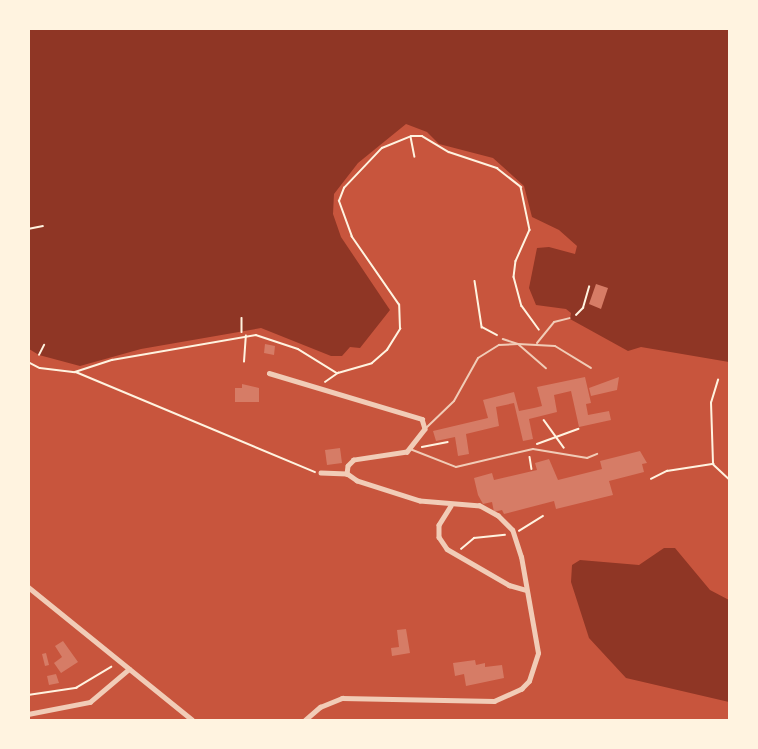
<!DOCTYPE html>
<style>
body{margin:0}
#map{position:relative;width:758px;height:749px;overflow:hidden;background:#c8553d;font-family:"Work Sans",sans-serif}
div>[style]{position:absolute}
.water>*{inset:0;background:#8f3625}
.building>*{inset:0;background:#d67c66}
.path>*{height:1.5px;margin:-0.75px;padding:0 0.75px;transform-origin:0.75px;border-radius:0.75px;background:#fff3e0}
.service>*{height:2px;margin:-1px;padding:0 1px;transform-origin:1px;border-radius:1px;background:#f1ccb7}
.minor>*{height:4.5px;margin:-2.25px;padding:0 2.25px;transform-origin:2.25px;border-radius:2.25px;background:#f1ccb7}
.tertiary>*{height:5px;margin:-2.5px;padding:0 2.5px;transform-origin:2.5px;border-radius:2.5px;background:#f1ccb7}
span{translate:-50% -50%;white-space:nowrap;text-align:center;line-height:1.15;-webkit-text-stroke:6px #fff3e0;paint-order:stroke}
.frame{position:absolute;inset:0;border:30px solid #fff3e0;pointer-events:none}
</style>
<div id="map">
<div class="water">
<div style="clip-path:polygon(29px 29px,729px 29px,729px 362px,641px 347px,628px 351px,570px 319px,571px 313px,566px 309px,536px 305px,529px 288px,537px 248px,549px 247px,575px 254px,577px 246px,559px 230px,532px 217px,524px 186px,493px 158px,439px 144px,427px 132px,406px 124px,358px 163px,334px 194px,333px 214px,341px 237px,390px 310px,360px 348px,350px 347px,342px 356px,331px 356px,261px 328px,141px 349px,80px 366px,39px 355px,29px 349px)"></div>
<div style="clip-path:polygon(664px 548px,675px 548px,710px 590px,729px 600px,729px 702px,626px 678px,589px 638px,571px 582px,572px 565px,580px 560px,639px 565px)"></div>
</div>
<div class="building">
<div style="clip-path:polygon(596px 284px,608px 288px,601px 309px,589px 304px)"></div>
<div style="clip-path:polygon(265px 344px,275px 346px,274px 355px,264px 353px)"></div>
<div style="clip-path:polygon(585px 377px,591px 403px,586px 404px,588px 415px,609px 411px,611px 420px,579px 427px,571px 391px,554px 395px,557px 412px,529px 419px,533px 439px,523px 441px,514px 403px,496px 407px,499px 426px,466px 434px,469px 454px,458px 456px,455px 437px,436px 441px,433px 431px,488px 418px,483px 400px,514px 392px,519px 411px,534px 408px,542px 406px,537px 387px)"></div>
<div style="clip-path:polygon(619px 377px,617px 390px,591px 396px,589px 388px)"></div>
<div style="clip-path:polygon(242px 384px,259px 388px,259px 402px,235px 402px,235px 388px,242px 388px)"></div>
<div style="clip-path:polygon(340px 448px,342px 463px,327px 465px,325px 450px)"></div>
<div style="clip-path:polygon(640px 451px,647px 463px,642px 464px,644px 472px,609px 481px,613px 495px,556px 509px,554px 501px,504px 514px,502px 510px,494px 512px,492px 502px,483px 504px,478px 495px,474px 478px,492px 473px,494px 480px,537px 470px,535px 463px,549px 459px,558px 480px,602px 469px,600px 461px)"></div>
<div style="clip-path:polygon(406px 629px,410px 653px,392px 656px,391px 648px,399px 647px,397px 630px)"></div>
<div style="clip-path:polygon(63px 641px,78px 662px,61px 673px,54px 663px,62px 657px,55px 646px)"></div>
<div style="clip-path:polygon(46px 653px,49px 665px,45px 666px,42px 654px)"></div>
<div style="clip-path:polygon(475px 660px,476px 665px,485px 663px,485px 667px,502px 665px,504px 678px,466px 686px,464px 674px,455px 676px,453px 663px)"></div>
<div style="clip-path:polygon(56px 674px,59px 683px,49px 685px,47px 676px)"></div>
</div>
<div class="path">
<div style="left:411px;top:137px;width:20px;rotate:79deg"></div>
<div style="left:28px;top:229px;width:15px;rotate:-11deg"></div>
<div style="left:475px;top:281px;width:47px;rotate:81.3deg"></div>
<div style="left:482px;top:327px;width:17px;rotate:28deg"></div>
<div style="left:576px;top:315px;width:10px;rotate:-45deg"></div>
<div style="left:583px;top:308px;width:22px;rotate:-74deg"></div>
<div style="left:242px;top:318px;width:14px;rotate:90deg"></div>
<div style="left:39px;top:355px;width:11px;rotate:-63deg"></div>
<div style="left:28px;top:362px;width:13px;rotate:27deg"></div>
<div style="left:40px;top:368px;width:35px;rotate:7deg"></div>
<div style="left:75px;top:372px;width:39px;rotate:-18deg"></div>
<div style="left:112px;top:360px;width:146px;rotate:-9.8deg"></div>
<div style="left:256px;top:335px;width:44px;rotate:18.4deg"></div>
<div style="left:298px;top:349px;width:46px;rotate:31.6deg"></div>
<div style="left:244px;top:362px;width:26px;rotate:-86deg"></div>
<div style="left:76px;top:372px;width:259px;rotate:22.7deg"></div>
<div style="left:325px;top:382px;width:16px;rotate:-35deg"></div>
<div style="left:338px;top:373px;width:35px;rotate:-16deg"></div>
<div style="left:372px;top:363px;width:20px;rotate:-41deg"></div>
<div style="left:387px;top:350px;width:25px;rotate:-58deg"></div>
<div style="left:400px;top:329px;width:24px;rotate:-92deg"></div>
<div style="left:399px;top:305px;width:83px;rotate:-124.7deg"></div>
<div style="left:352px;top:237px;width:38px;rotate:-110deg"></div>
<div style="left:339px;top:201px;width:14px;rotate:-69deg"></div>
<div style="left:344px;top:188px;width:55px;rotate:-46.5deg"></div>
<div style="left:382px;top:148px;width:31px;rotate:-22deg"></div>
<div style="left:411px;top:136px;width:11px"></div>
<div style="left:422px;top:136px;width:31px;rotate:31deg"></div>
<div style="left:449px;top:152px;width:51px;rotate:18.4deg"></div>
<div style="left:497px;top:168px;width:31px;rotate:38deg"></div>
<div style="left:521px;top:187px;width:44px;rotate:78.2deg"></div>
<div style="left:530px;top:230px;width:34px;rotate:114deg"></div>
<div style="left:516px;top:261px;width:16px;rotate:97deg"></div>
<div style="left:514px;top:277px;width:30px;rotate:75deg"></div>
<div style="left:522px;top:306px;width:29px;rotate:54deg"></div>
<div style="left:544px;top:420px;width:34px;rotate:54deg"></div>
<div style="left:537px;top:444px;width:44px;rotate:-20.1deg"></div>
<div style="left:422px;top:447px;width:26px;rotate:-11deg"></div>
<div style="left:530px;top:457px;width:12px;rotate:81deg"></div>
<div style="left:713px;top:463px;width:60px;rotate:-91.9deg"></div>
<div style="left:711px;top:403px;width:24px;rotate:-73deg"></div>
<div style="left:651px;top:479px;width:18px;rotate:-27deg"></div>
<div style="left:667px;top:471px;width:47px;rotate:-8.7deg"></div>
<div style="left:713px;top:464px;width:23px;rotate:43deg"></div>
<div style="left:519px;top:531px;width:28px;rotate:-32deg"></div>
<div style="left:461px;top:549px;width:17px;rotate:-40deg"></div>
<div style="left:474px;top:538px;width:31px;rotate:-6deg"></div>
<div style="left:28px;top:695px;width:49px;rotate:-8.3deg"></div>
<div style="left:76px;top:688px;width:41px;rotate:-31deg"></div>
</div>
<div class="service">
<div style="left:537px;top:343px;width:27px;rotate:-51deg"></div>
<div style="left:554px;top:322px;width:16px;rotate:-14deg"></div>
<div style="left:518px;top:344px;width:37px;rotate:3deg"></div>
<div style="left:555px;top:346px;width:42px;rotate:31.4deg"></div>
<div style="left:518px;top:344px;width:37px;rotate:41deg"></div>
<div style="left:425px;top:429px;width:40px;rotate:-44deg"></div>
<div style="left:454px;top:401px;width:49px;rotate:-60.8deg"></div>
<div style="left:478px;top:358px;width:25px;rotate:-32deg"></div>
<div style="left:499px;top:345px;width:19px;rotate:-3deg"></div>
<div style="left:518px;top:344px;width:16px;rotate:-162deg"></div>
<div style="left:410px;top:449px;width:49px;rotate:21.4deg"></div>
<div style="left:456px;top:467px;width:79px;rotate:-13.2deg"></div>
<div style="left:533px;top:449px;width:55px;rotate:9.5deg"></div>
<div style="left:587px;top:458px;width:11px;rotate:-22deg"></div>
</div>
<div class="minor">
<div style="left:269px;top:373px;width:160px;rotate:16.7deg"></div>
<div style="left:422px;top:419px;width:10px;rotate:73deg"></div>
<div style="left:425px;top:429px;width:29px;rotate:128deg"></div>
<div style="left:407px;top:452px;width:54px;rotate:171.4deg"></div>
<div style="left:354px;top:460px;width:8px;rotate:135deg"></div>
<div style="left:348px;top:466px;width:8px;rotate:97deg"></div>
<div style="left:451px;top:506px;width:22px;rotate:122deg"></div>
<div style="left:439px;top:525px;width:12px;rotate:90deg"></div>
<div style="left:439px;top:537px;width:14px;rotate:56deg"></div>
<div style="left:447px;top:549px;width:72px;rotate:30.1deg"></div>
<div style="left:509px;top:585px;width:18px;rotate:16deg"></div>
<div style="left:28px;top:714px;width:63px;rotate:-11deg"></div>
<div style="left:90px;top:702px;width:51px;rotate:-40.2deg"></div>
<div style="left:305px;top:720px;width:20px;rotate:-41deg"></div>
<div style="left:320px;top:707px;width:24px;rotate:-22deg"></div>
<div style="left:342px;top:698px;width:152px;rotate:1.1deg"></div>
<div style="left:494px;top:701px;width:30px;rotate:-24deg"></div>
<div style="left:521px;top:689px;width:11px;rotate:-45deg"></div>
<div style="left:529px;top:681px;width:29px;rotate:-72deg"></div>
<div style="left:538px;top:653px;width:97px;rotate:-100deg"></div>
<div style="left:521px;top:557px;width:28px;rotate:-108deg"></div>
<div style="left:512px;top:530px;width:20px;rotate:-135deg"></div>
<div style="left:498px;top:516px;width:21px;rotate:-151deg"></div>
<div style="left:480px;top:506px;width:60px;rotate:-175.2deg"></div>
<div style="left:420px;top:501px;width:66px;rotate:-162.4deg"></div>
<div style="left:357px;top:481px;width:12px;rotate:-145deg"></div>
<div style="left:347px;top:474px;width:26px;rotate:-178deg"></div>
</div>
<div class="tertiary">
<div style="left:28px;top:587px;width:211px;rotate:39deg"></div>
</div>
<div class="frame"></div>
</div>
